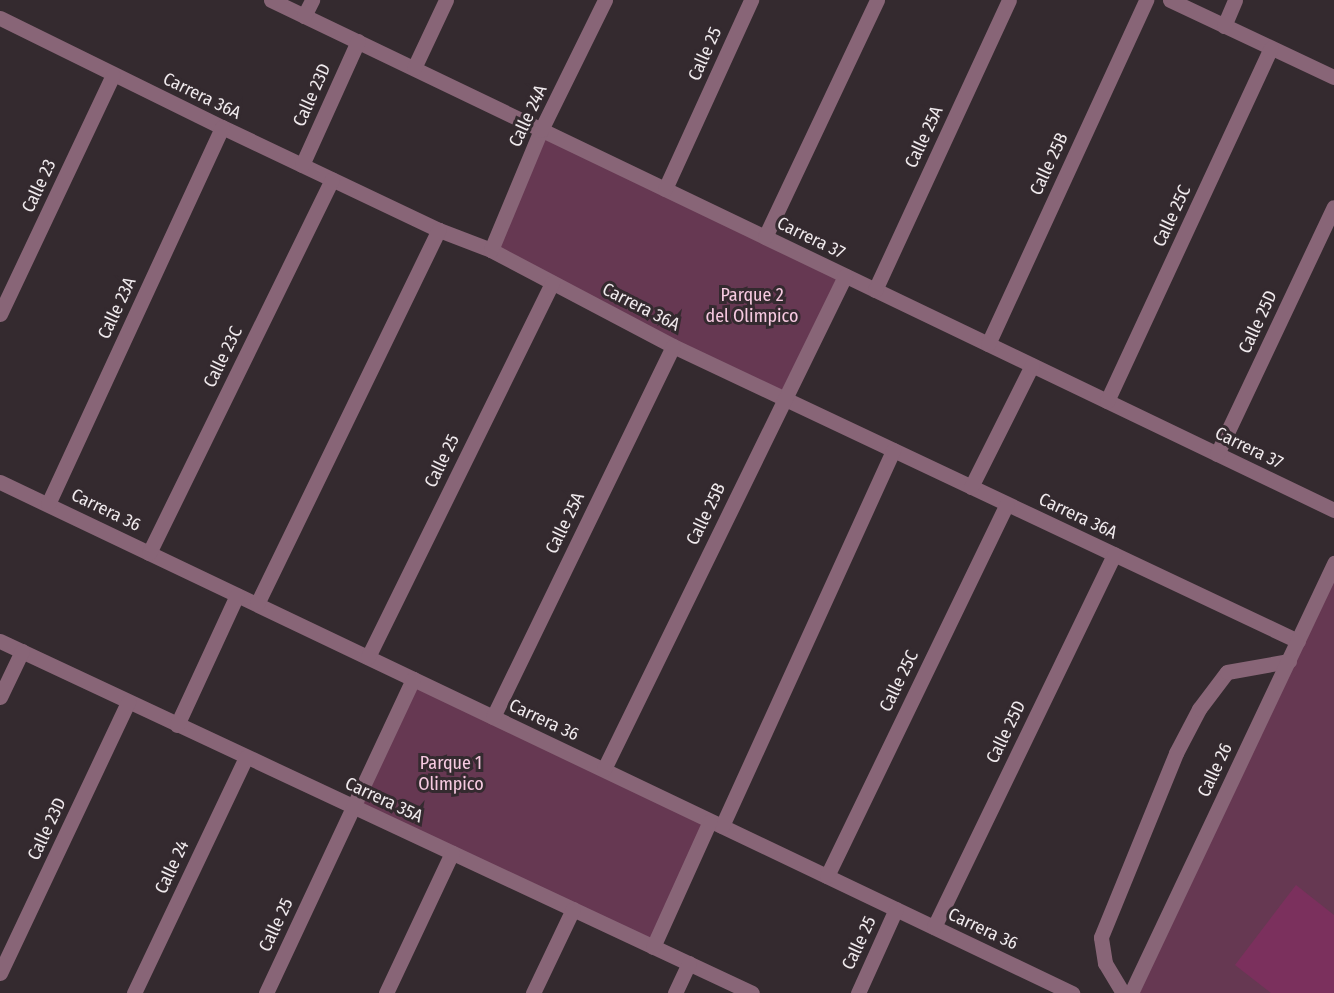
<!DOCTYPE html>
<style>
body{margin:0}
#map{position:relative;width:1334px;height:993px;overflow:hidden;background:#342a2f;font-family:"Fira Sans Condensed",sans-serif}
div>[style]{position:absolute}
.green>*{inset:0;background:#663852}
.water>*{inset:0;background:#7b305d}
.minor>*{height:15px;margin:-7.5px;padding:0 7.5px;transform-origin:7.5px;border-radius:7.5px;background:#886577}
span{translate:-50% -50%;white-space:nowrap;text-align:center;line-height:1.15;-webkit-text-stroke:6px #342a2f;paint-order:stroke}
.street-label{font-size:18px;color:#f0eaed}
.park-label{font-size:18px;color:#f7cae1}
</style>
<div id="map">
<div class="green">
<div style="clip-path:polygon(541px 130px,845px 276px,784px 398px,491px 250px)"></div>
<div style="clip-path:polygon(1334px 569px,1334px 993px,1138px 993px)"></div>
<div style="clip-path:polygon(413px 679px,710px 821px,653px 947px,352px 806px)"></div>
</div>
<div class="water">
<div style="clip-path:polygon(1296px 885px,1334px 915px,1334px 993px,1271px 993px,1235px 965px)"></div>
</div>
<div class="minor">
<div style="left:271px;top:0;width:1179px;rotate:25.63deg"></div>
<div style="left:1170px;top:0;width:181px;rotate:25.2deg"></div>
<div style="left:304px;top:16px;width:18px;rotate:-63deg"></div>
<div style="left:0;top:18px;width:247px;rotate:26.2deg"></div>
<div style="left:222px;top:127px;width:240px;rotate:25.4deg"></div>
<div style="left:439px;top:230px;width:56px;rotate:21deg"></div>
<div style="left:491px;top:250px;width:206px;rotate:27.8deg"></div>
<div style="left:673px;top:346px;width:691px;rotate:25.27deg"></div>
<div style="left:1224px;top:26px;width:28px;rotate:-67deg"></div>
<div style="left:414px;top:68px;width:75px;rotate:-64.8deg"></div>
<div style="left:302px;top:165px;width:136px;rotate:-65.7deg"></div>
<div style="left:665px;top:189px;width:208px;rotate:-65.5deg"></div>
<div style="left:765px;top:237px;width:262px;rotate:-64.7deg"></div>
<div style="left:491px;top:250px;width:130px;rotate:-67.4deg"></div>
<div style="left:541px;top:130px;width:145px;rotate:-63.8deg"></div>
<div style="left:875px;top:290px;width:319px;rotate:-65.2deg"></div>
<div style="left:0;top:314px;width:264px;rotate:-64.7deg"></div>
<div style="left:988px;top:344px;width:379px;rotate:-65.3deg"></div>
<div style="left:1107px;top:401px;width:389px;rotate:-65.1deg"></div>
<div style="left:1217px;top:454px;width:273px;rotate:-64.7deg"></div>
<div style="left:0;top:482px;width:1188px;rotate:25.49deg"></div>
<div style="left:971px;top:487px;width:136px;rotate:-63.4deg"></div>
<div style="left:48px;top:504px;width:415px;rotate:-65.2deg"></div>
<div style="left:149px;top:553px;width:416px;rotate:-63.9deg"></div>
<div style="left:257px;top:604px;width:416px;rotate:-64.1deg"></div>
<div style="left:0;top:641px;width:830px;rotate:25.08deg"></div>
<div style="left:368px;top:657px;width:417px;rotate:-63.8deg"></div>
<div style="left:0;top:697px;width:51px;rotate:-64.4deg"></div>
<div style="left:493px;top:717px;width:412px;rotate:-64.1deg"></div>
<div style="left:177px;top:725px;width:143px;rotate:-65.2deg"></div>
<div style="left:604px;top:769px;width:549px;rotate:-63.95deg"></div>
<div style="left:722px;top:826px;width:413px;rotate:-65.5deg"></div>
<div style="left:827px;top:876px;width:413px;rotate:-64.2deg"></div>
<div style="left:934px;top:927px;width:414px;rotate:-64.2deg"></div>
<div style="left:653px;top:947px;width:138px;rotate:-65.7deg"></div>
<div style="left:0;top:973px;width:300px;rotate:-64.7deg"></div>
<div style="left:134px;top:993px;width:261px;rotate:-64.6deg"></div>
<div style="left:266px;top:993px;width:347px;rotate:-64.9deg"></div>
<div style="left:386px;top:993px;width:155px;rotate:-64.8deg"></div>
<div style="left:533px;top:993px;width:93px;rotate:-64.5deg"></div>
<div style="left:675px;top:993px;width:33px;rotate:-65deg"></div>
<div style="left:858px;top:993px;width:92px;rotate:-65.7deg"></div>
<div style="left:1123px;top:993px;width:35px;rotate:-121deg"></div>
<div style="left:1105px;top:963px;width:26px;rotate:-99deg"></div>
<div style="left:1101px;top:937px;width:199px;rotate:-67.8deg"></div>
<div style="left:1176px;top:753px;width:50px;rotate:-62.4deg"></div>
<div style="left:1199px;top:709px;width:46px;rotate:-52.9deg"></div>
<div style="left:1227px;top:672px;width:63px;rotate:-10.1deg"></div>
<div style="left:1131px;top:993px;width:476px;rotate:-64.7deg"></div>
</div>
<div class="street-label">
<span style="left:705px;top:54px;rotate:-66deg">Calle 25</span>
<span style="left:312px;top:95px;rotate:-66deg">Calle 23D</span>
<span style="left:202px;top:96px;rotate:26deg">Carrera 36A</span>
<span style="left:528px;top:116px;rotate:-65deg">Calle 24A</span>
<span style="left:924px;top:137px;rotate:-65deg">Calle 25A</span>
<span style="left:1049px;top:164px;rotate:-65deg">Calle 25B</span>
<span style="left:39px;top:186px;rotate:-65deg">Calle 23</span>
<span style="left:1172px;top:216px;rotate:-65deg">Calle 25C</span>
<span style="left:811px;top:238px;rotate:26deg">Carrera 37</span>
<span style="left:641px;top:307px;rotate:27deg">Carrera 36A</span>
<span style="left:117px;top:308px;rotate:-65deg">Calle 23A</span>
<span style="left:1258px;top:322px;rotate:-65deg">Calle 25D</span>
<span style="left:223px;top:357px;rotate:-64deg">Calle 23C</span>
<span style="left:1249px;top:448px;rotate:26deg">Carrera 37</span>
<span style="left:442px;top:461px;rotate:-64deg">Calle 25</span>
<span style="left:106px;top:510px;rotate:26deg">Carrera 36</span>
<span style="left:706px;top:514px;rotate:-64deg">Calle 25B</span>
<span style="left:1078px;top:516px;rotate:25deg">Carrera 36A</span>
<span style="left:565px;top:523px;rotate:-64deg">Calle 25A</span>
<span style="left:899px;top:681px;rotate:-64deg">Calle 25C</span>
<span style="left:544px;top:720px;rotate:25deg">Carrera 36</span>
<span style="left:1006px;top:732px;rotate:-64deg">Calle 25D</span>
<span style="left:1215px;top:770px;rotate:-65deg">Calle 26</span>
<span style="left:384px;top:800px;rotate:25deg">Carrera 35A</span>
<span style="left:47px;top:829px;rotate:-65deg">Calle 23D</span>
<span style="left:172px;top:867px;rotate:-65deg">Calle 24</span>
<span style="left:276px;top:925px;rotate:-65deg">Calle 25</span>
<span style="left:983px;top:929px;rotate:25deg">Carrera 36</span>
<span style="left:859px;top:943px;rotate:-65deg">Calle 25</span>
</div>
<div class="park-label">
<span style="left:752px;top:306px">Parque 2<br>del Olimpico</span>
<span style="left:451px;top:774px">Parque 1<br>Olimpico</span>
</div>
</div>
